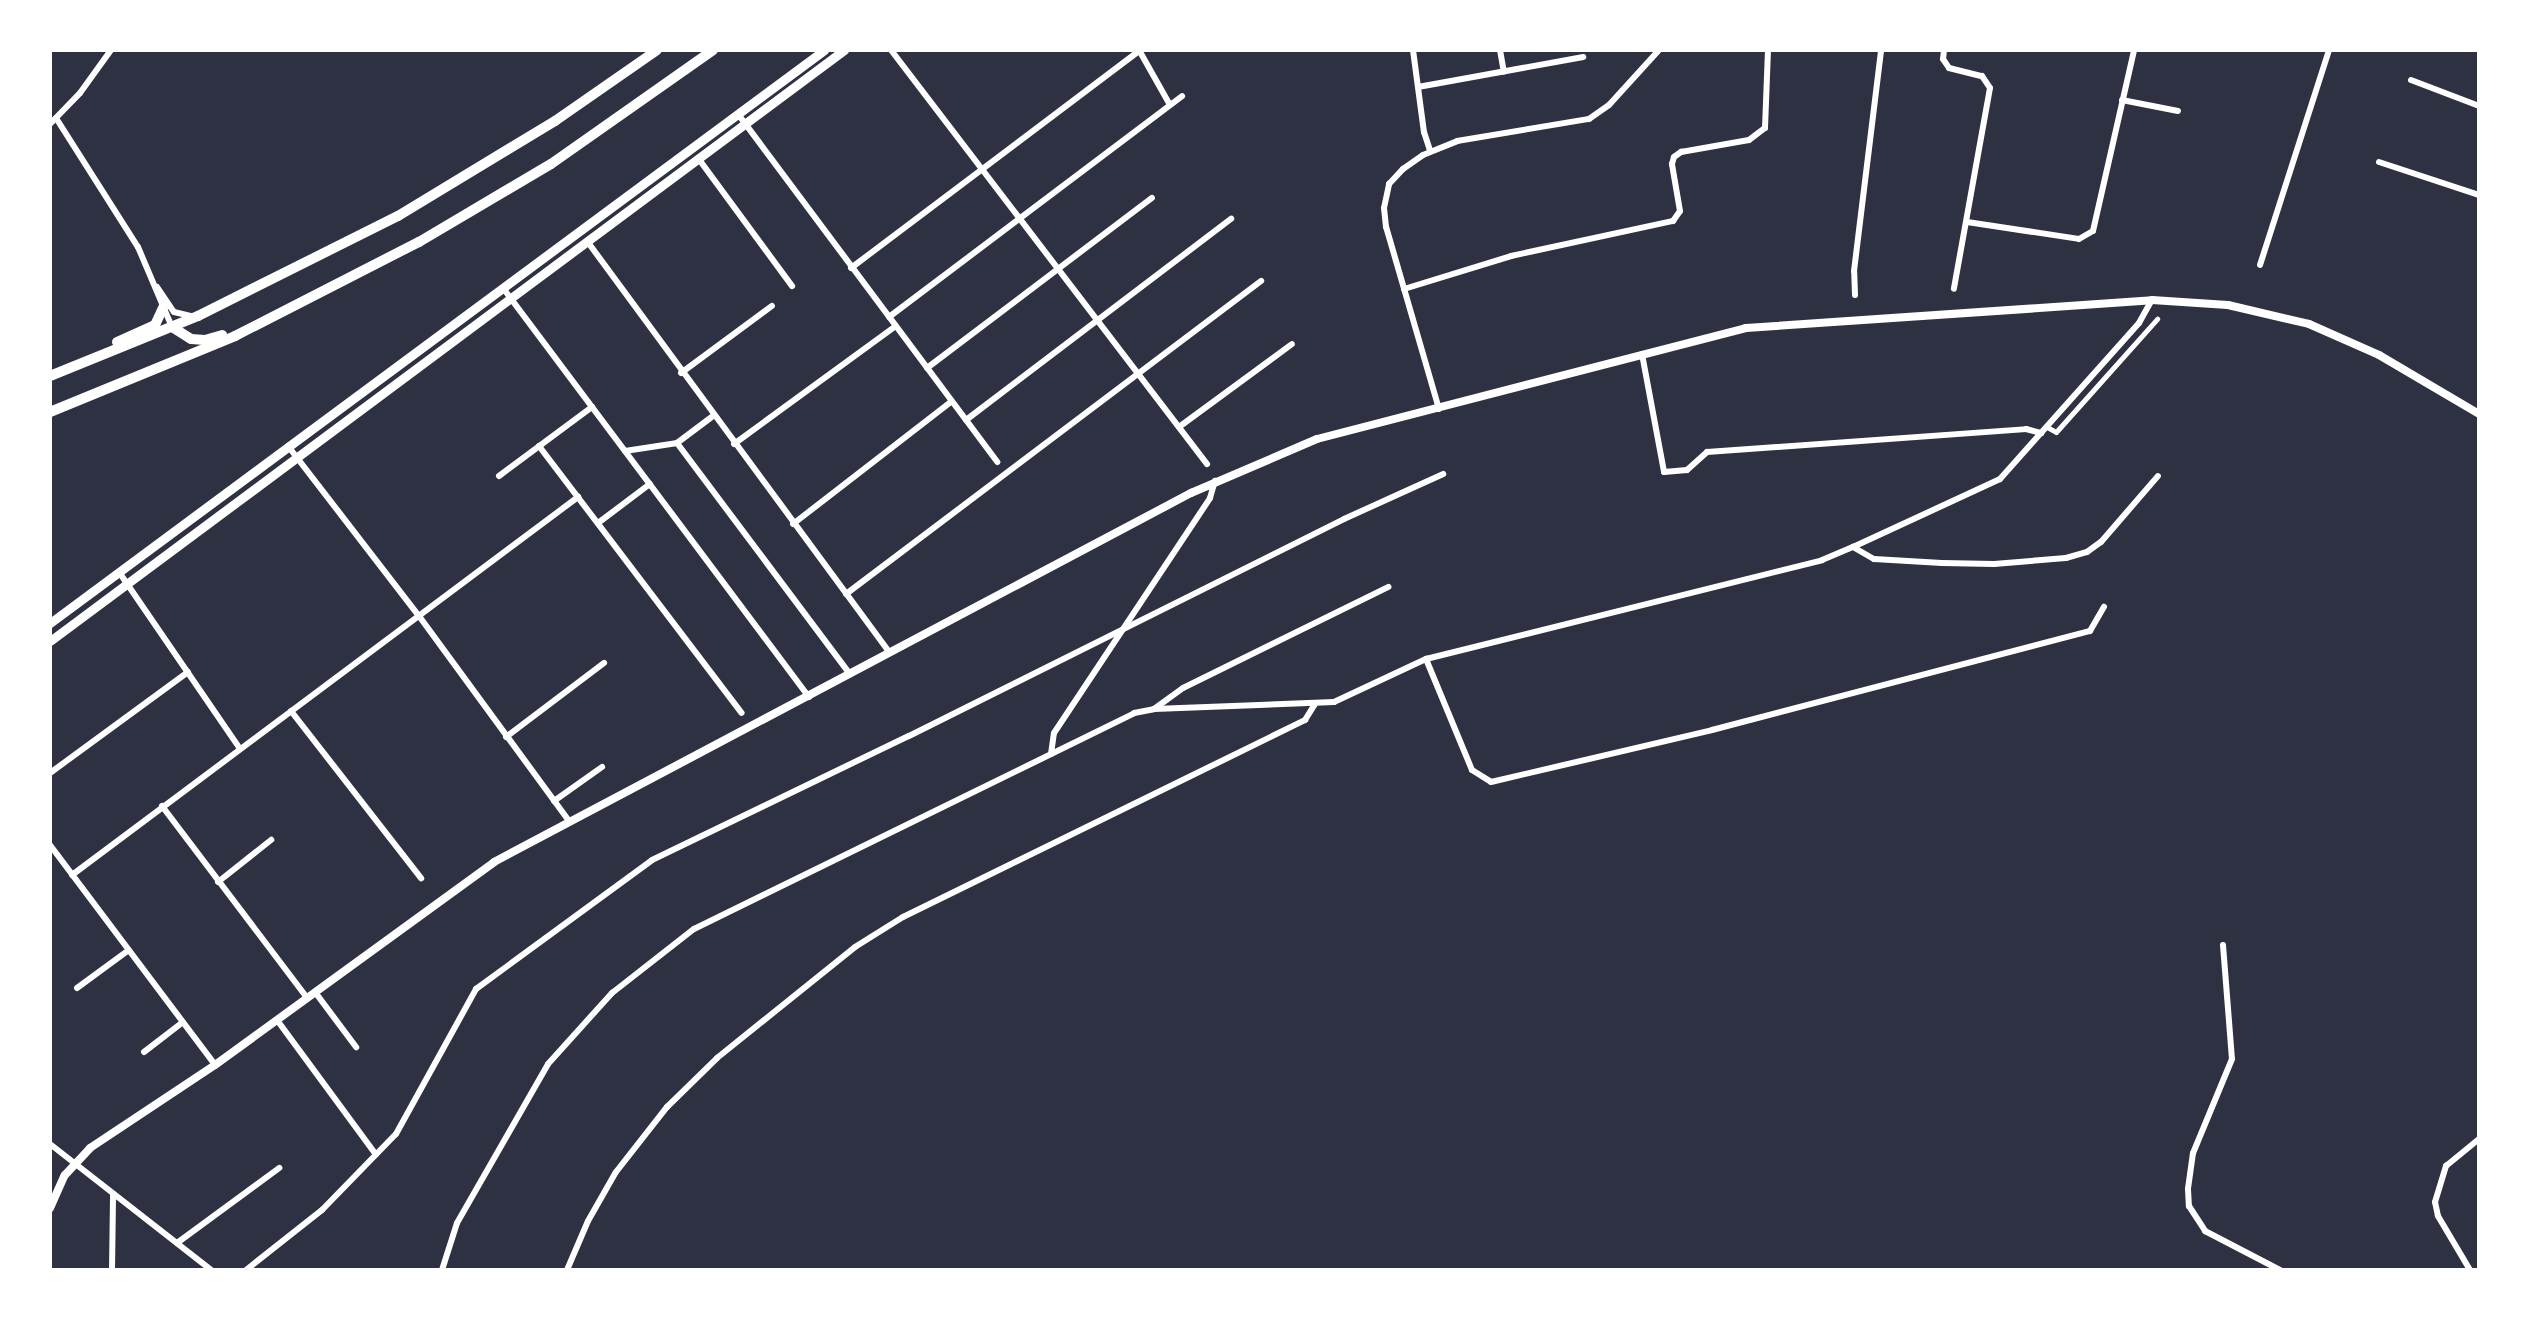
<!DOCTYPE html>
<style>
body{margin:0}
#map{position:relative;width:2529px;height:1320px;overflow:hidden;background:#2d3142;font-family:Signika,sans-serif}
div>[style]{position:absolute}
.pedestrian>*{height:5px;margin:-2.5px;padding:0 2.5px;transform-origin:2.5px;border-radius:2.5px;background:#fff}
.minor>*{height:6px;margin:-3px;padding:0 3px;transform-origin:3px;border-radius:3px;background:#fff}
.tertiary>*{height:8px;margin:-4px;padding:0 4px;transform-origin:4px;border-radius:4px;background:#fff}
.secondary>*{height:9px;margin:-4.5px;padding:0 4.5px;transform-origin:4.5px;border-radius:4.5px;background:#fff}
.primary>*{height:10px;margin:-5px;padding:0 5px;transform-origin:5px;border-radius:5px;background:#fff}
span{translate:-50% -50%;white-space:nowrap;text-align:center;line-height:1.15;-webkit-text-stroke:6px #fff;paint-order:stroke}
.frame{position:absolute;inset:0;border:52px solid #fff;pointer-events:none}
</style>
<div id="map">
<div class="pedestrian">
<div style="left:2047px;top:427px;width:10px;rotate:29deg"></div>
<div style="left:2056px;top:432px;width:152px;rotate:-48.2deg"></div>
</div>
<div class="minor">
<div style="left:891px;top:50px;width:521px;rotate:52.65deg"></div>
<div style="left:1139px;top:50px;width:63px;rotate:60.6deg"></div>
<div style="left:1413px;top:50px;width:83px;rotate:82.4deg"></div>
<div style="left:1424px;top:132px;width:20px;rotate:72deg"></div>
<div style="left:1500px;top:50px;width:22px;rotate:80deg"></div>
<div style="left:1944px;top:50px;width:9px;rotate:96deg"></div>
<div style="left:1943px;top:59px;width:11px;rotate:56deg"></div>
<div style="left:1949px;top:68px;width:34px;rotate:14deg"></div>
<div style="left:1982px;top:76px;width:14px;rotate:56deg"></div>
<div style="left:1990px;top:88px;width:204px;rotate:100.2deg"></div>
<div style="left:2411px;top:80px;width:73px;rotate:20.9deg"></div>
<div style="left:1418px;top:87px;width:168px;rotate:-10.3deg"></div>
<div style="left:2122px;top:100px;width:57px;rotate:11.1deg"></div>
<div style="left:738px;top:114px;width:434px;rotate:53.3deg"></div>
<div style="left:56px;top:118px;width:153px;rotate:57.6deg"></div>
<div style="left:138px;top:247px;width:87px;rotate:67deg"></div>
<div style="left:50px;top:124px;width:43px;rotate:-45.9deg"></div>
<div style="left:80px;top:93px;width:53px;rotate:-54.2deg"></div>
<div style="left:698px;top:158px;width:159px;rotate:53.7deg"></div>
<div style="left:2379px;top:162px;width:105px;rotate:18.3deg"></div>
<div style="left:1967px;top:222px;width:113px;rotate:8.6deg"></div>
<div style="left:2079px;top:239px;width:16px;rotate:-30deg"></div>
<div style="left:2093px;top:231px;width:186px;rotate:-77.2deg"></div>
<div style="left:587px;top:241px;width:511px;rotate:53.67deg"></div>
<div style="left:2260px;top:265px;width:226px;rotate:-72.2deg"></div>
<div style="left:851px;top:268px;width:361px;rotate:-37deg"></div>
<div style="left:157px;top:287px;width:30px;rotate:56deg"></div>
<div style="left:174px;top:312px;width:18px;rotate:13deg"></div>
<div style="left:503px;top:288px;width:511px;rotate:53.2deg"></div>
<div style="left:1404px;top:289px;width:112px;rotate:-17.1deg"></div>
<div style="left:1511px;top:256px;width:166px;rotate:-12.2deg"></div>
<div style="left:1673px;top:221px;width:12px;rotate:-55deg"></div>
<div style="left:1680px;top:211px;width:48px;rotate:-99.7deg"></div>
<div style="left:1672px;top:164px;width:7px;rotate:-74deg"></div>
<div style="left:1674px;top:157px;width:9px;rotate:-36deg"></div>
<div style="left:1681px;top:152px;width:69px;rotate:-10deg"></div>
<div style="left:1749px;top:140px;width:20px;rotate:-37deg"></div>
<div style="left:1765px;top:128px;width:78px;rotate:-87.8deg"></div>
<div style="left:1855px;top:295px;width:24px;rotate:-92deg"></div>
<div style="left:1854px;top:271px;width:223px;rotate:-83deg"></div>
<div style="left:889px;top:317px;width:367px;rotate:-37deg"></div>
<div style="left:1642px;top:354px;width:120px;rotate:79.4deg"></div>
<div style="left:1664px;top:472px;width:23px;rotate:-5deg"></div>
<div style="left:1687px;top:470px;width:27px;rotate:-42deg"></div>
<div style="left:1707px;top:452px;width:320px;rotate:-4.1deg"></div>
<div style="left:2026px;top:429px;width:16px;rotate:15deg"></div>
<div style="left:927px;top:368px;width:282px;rotate:-37.1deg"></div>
<div style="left:681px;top:373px;width:113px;rotate:-36.4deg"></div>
<div style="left:1439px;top:409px;width:190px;rotate:-106.2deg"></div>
<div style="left:1386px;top:227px;width:19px;rotate:-96deg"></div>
<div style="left:1384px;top:208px;width:25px;rotate:-78deg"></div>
<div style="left:1389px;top:184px;width:21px;rotate:-47deg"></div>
<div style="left:1403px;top:169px;width:24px;rotate:-35deg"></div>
<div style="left:1423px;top:155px;width:37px;rotate:-22deg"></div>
<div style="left:1457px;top:141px;width:134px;rotate:-9.5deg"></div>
<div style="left:1589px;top:119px;width:24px;rotate:-35deg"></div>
<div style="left:1609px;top:105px;width:74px;rotate:-47.7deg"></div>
<div style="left:966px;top:420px;width:333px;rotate:-37.2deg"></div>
<div style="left:1179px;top:427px;width:140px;rotate:-36.3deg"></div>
<div style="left:677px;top:443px;width:289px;rotate:53.2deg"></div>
<div style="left:734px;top:444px;width:200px;rotate:-36.1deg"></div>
<div style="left:288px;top:446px;width:215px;rotate:52.4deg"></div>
<div style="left:419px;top:616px;width:254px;rotate:53.8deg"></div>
<div style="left:539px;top:446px;width:335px;rotate:52.8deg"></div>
<div style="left:625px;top:451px;width:53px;rotate:-8.7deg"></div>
<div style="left:677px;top:443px;width:45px;rotate:-36.9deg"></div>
<div style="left:499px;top:476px;width:116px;rotate:-36.6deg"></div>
<div style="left:598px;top:523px;width:65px;rotate:-36.9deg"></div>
<div style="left:793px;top:524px;width:200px;rotate:-37.7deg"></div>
<div style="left:1853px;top:547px;width:24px;rotate:30deg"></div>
<div style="left:1874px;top:559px;width:68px;rotate:3.4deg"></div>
<div style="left:1942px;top:563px;width:52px;rotate:1.1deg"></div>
<div style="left:1994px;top:564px;width:72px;rotate:-4.8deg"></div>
<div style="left:2066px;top:558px;width:22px;rotate:-16deg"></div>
<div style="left:2087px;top:552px;width:17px;rotate:-36deg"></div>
<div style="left:2101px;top:542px;width:87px;rotate:-49.2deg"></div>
<div style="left:119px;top:572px;width:214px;rotate:55.6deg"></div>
<div style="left:846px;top:594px;width:520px;rotate:-37.02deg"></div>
<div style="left:1426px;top:659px;width:120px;rotate:67.5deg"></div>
<div style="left:1472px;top:770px;width:22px;rotate:32deg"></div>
<div style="left:1491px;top:782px;width:227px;rotate:-13.2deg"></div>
<div style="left:1712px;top:730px;width:391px;rotate:-14.7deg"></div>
<div style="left:2090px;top:631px;width:28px;rotate:-60deg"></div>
<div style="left:1154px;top:709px;width:36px;rotate:-36deg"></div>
<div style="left:1183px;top:688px;width:229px;rotate:-26.2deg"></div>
<div style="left:291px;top:711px;width:212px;rotate:52.1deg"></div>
<div style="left:506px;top:737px;width:123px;rotate:-37.1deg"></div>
<div style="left:1051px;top:754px;width:21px;rotate:-82deg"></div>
<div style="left:1054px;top:733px;width:282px;rotate:-56.4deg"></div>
<div style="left:1210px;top:498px;width:18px;rotate:-74deg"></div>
<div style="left:50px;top:773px;width:171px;rotate:-36.2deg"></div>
<div style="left:554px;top:801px;width:59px;rotate:-35.3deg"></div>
<div style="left:162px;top:806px;width:241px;rotate:52.9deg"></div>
<div style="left:50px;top:845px;width:275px;rotate:53.1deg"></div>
<div style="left:72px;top:875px;width:632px;rotate:-36.76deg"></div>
<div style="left:218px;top:882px;width:68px;rotate:-38.4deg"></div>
<div style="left:2223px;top:945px;width:114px;rotate:85.5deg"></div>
<div style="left:2232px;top:1059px;width:102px;rotate:112.5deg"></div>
<div style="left:2193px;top:1153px;width:36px;rotate:98deg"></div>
<div style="left:2188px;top:1189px;width:17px;rotate:87deg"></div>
<div style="left:2189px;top:1206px;width:30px;rotate:57deg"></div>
<div style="left:2205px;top:1231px;width:85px;rotate:27.5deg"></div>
<div style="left:77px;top:988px;width:64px;rotate:-36.2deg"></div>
<div style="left:315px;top:992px;width:69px;rotate:53.3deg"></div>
<div style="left:277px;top:1020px;width:167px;rotate:53.7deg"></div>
<div style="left:144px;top:1052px;width:49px;rotate:-37.6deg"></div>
<div style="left:50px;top:1144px;width:204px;rotate:38deg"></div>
<div style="left:177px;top:1243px;width:127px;rotate:-36.3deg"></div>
<div style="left:112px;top:1270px;width:76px;rotate:-89.2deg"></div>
<div style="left:246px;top:1270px;width:97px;rotate:-38.3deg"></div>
<div style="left:322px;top:1210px;width:106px;rotate:-45.8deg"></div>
<div style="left:396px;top:1134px;width:166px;rotate:-61.1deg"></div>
<div style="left:476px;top:989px;width:218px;rotate:-36.2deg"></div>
<div style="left:652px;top:860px;width:285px;rotate:-25.8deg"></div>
<div style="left:909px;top:736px;width:486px;rotate:-26.5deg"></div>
<div style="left:1344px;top:519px;width:109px;rotate:-24.4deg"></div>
<div style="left:442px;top:1270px;width:49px;rotate:-72.3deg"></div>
<div style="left:457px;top:1223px;width:183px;rotate:-60.2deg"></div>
<div style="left:548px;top:1064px;width:96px;rotate:-48deg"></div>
<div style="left:612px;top:993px;width:104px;rotate:-38deg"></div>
<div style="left:694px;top:929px;width:490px;rotate:-26.1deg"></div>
<div style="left:1134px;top:713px;width:20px;rotate:-11deg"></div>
<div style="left:1154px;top:709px;width:180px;rotate:-2.2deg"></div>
<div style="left:1334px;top:702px;width:102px;rotate:-25.1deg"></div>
<div style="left:1426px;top:659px;width:408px;rotate:-14deg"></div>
<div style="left:1822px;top:560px;width:34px;rotate:-23deg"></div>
<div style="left:1853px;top:547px;width:162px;rotate:-24.8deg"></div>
<div style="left:2000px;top:479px;width:209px;rotate:-48.3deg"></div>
<div style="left:2139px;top:323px;width:26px;rotate:-61deg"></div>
<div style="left:567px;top:1270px;width:53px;rotate:-66.8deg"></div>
<div style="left:588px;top:1221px;width:56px;rotate:-60.3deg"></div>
<div style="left:616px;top:1172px;width:83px;rotate:-51.9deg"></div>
<div style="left:667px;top:1107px;width:70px;rotate:-44.4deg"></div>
<div style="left:717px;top:1058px;width:177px;rotate:-38.8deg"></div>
<div style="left:855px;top:947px;width:57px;rotate:-32deg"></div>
<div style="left:903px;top:917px;width:448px;rotate:-26.1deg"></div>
<div style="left:1305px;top:720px;width:19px;rotate:-58deg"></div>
<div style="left:2470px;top:1270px;width:63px;rotate:-120.7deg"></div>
<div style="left:2438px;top:1216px;width:14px;rotate:-102deg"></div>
<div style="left:2435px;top:1202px;width:38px;rotate:-73deg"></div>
<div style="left:2446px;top:1166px;width:43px;rotate:-39.3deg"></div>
</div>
<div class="tertiary">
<div style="left:50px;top:1208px;width:36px;rotate:-66deg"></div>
<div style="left:65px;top:1175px;width:37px;rotate:-47deg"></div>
<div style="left:90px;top:1148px;width:150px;rotate:-33.6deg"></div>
<div style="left:215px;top:1065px;width:345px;rotate:-36deg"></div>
<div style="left:494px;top:862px;width:789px;rotate:-27.9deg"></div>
<div style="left:1191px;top:493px;width:137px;rotate:-23.2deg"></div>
<div style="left:1317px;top:439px;width:443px;rotate:-14.5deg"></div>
<div style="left:1746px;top:328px;width:407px;rotate:-3.9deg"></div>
<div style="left:2152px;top:300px;width:76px;rotate:3.8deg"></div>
<div style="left:2228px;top:305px;width:83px;rotate:13.2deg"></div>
<div style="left:2309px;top:324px;width:77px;rotate:23.9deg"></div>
<div style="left:2379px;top:355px;width:116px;rotate:30.5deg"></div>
</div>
<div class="secondary">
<div style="left:50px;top:623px;width:963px;rotate:-36.51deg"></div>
<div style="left:50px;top:641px;width:990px;rotate:-36.66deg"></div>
</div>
<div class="primary">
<div style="left:172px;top:327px;width:22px;rotate:32deg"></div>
<div style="left:191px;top:339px;width:14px;rotate:4deg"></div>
<div style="left:205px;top:340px;width:18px;rotate:-16deg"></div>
<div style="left:117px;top:342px;width:42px;rotate:-24.1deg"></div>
<div style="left:155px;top:325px;width:19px;rotate:-65deg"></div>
<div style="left:50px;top:376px;width:160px;rotate:-22.1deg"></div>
<div style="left:198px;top:316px;width:224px;rotate:-26.6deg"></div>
<div style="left:398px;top:216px;width:184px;rotate:-31.2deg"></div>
<div style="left:555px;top:121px;width:124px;rotate:-34.8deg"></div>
<div style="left:50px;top:412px;width:200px;rotate:-22.3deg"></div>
<div style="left:235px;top:336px;width:207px;rotate:-27.1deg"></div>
<div style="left:419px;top:242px;width:153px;rotate:-30.6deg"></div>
<div style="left:551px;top:164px;width:198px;rotate:-35.1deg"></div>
</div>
<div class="frame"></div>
</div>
